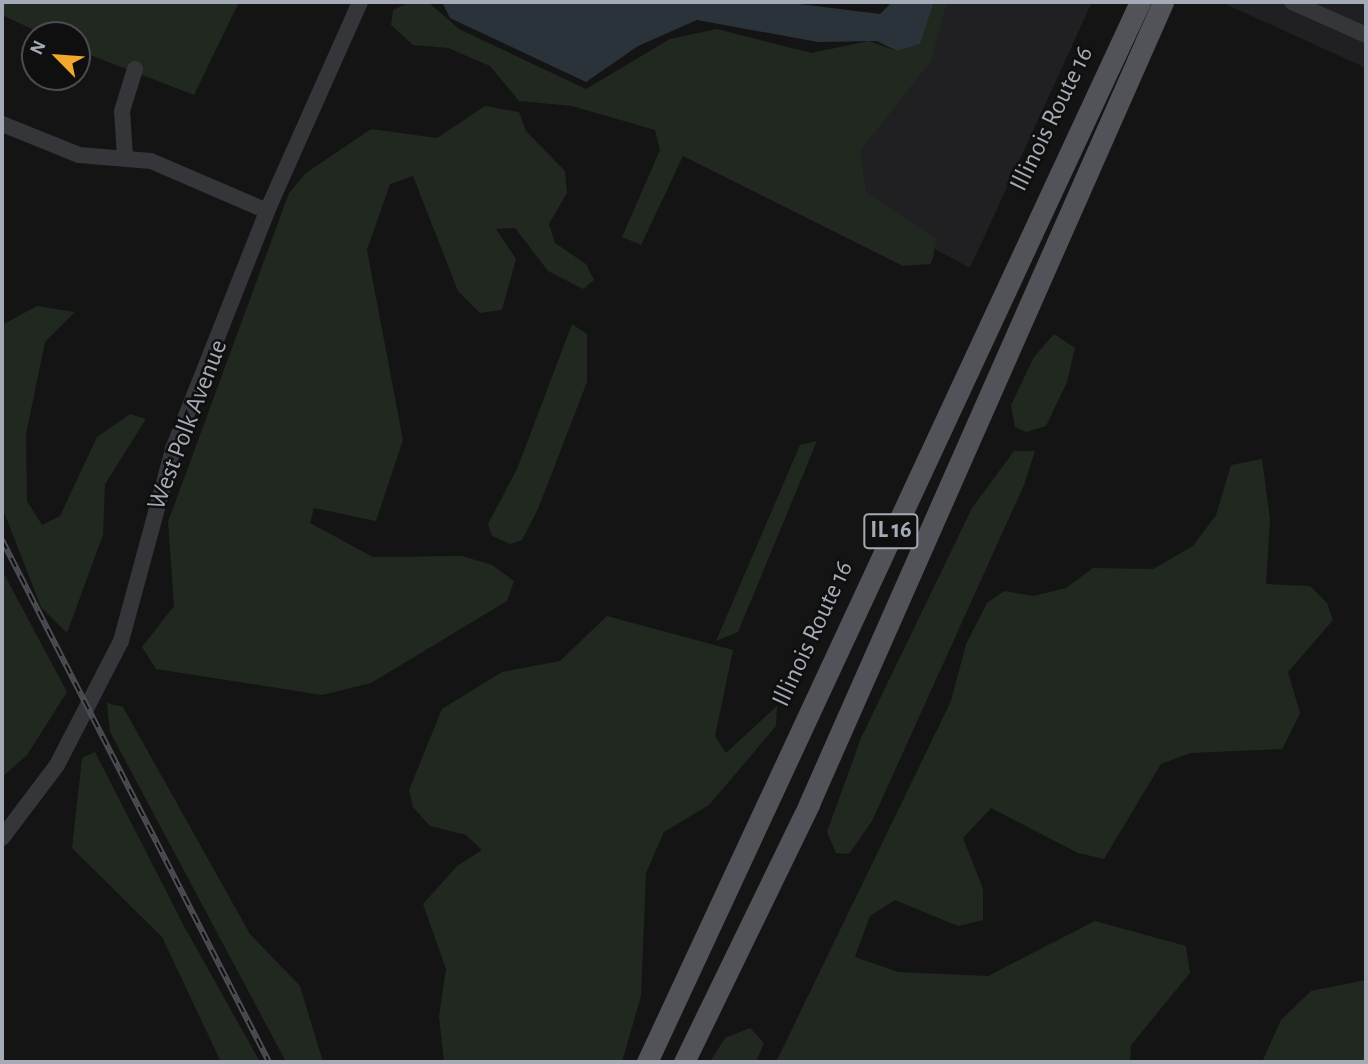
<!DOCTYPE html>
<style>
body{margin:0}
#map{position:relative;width:1368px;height:1064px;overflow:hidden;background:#141415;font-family:"Alegreya Sans",sans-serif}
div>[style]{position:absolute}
.built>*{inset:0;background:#202022}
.green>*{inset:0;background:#202820}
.water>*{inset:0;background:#2a3339}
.minor>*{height:16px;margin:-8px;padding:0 8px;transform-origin:8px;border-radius:8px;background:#35363a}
.major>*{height:21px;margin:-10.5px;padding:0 10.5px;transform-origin:10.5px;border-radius:10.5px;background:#515359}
.rail>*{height:6px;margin-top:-3px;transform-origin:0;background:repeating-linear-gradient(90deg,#0f0f10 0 10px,#4c4e53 0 20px);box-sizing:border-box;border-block:2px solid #4c4e53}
span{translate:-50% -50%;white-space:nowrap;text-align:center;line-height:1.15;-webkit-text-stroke:5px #0f0f10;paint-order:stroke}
.shield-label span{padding:2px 5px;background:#0f0f10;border:2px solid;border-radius:5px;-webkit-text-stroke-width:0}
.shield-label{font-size:24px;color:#a5abb6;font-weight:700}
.street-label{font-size:26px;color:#a5abb6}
.frame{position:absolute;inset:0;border:4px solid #a5abb6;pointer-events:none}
.north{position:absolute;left:21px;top:21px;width:70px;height:70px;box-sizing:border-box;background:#0f0f10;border:2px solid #4b4d52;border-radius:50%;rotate:295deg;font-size:19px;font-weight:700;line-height:28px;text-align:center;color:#a5abb6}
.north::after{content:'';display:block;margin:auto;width:24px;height:32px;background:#f2a82f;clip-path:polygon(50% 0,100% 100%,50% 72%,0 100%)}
</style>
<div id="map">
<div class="built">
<div style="clip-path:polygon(934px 2px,1092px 2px,970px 268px,832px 193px,920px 44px)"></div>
<div style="clip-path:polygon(1221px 2px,1366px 2px,1366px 68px)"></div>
</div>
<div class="green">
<div style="clip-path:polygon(2px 2px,239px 2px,194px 95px,77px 50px,77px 35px,45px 35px,2px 15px)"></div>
<div style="clip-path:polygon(410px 2px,429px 3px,459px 29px,586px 89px,670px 39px,717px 29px,811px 53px,869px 41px,897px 51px,920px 44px,934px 2px,947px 2px,931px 61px,860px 151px,866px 192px,936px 239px,933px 258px,930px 264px,903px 266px,683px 156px,641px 245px,622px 237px,660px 150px,655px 130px,572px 106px,519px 101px,490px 66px,448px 48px,413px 45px,391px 25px,393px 10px)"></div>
<div style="clip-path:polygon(485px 106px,519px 112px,526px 131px,565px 171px,567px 193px,549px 224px,555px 243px,586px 264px,594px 280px,583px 289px,548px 271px,515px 228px,496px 229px,516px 259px,502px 310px,480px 313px,458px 291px,413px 176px,390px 184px,367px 250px,403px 440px,376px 521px,314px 508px,310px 523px,373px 557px,462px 556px,492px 565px,514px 581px,507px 601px,371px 683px,322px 695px,156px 669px,142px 647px,174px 606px,168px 522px,289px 193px,306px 173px,371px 129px,437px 138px)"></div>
<div style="clip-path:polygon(37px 306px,75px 312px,45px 342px,26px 434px,27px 501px,42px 525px,60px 516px,97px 437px,130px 414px,146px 419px,105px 484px,103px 535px,67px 633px,41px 607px,2px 507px,2px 325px)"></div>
<div style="clip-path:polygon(572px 324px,587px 334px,587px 382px,538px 509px,522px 540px,510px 544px,492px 536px,488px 524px,517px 469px)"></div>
<div style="clip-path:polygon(1054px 334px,1075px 348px,1067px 382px,1046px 426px,1026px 432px,1015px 427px,1011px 405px,1034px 357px)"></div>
<div style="clip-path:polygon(817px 441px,738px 632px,716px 641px,800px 445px)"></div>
<div style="clip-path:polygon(1014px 451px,1035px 451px,1024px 485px,872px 821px,849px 854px,836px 853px,827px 832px,861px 738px,972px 508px)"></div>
<div style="clip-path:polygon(1262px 459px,1270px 519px,1266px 584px,1310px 586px,1327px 603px,1333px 620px,1288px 672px,1300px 713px,1282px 749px,1190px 753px,1161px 764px,1104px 859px,1078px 853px,991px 808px,963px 838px,983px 889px,983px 920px,958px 926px,895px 900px,870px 916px,855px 957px,898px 972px,988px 976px,1095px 921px,1186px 946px,1190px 973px,1131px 1045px,1130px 1062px,776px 1062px,951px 701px,966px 644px,987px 603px,1004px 591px,1034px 596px,1066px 588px,1093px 568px,1153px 569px,1193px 546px,1216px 515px,1231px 465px)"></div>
<div style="clip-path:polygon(2px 570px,67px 692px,27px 755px,2px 777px)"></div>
<div style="clip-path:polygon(607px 616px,733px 650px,715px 736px,726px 753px,777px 706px,776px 726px,709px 805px,664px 832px,646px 873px,641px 996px,622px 1062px,444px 1062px,439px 1016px,446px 969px,423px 904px,457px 866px,482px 850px,466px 835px,430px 826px,413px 807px,409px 790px,442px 709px,502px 672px,560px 661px)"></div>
<div style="clip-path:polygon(107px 703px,123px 707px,250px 934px,300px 986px,323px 1062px,286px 1062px,110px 732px)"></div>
<div style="clip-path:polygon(95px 752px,184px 926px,260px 1062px,221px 1062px,162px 937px,72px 848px,82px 758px)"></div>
<div style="clip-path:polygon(1366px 980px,1366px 1062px,1262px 1062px,1281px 1020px,1311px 991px)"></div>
<div style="clip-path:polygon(750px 1028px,764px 1043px,756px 1062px,710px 1062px,725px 1038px)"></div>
</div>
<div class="water">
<div style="clip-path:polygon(442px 2px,783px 2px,880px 14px,892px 2px,934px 2px,920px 44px,897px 51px,877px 41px,818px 42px,697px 20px,638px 46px,586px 82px,450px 18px)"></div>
</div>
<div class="minor">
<div style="left:1292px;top:2px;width:81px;rotate:24deg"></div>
<div style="left:2px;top:124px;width:83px;rotate:21.9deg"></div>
<div style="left:79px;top:155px;width:72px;rotate:4.8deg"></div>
<div style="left:151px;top:161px;width:126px;rotate:23.3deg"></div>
<div style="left:125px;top:157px;width:46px;rotate:-93.7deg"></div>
<div style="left:122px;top:111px;width:44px;rotate:-72.8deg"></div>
<div style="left:2px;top:838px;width:91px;rotate:-53deg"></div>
<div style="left:57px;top:765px;width:140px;rotate:-62.7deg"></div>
<div style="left:121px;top:641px;width:199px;rotate:-74.8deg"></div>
<div style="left:173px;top:449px;width:256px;rotate:-68.4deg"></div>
<div style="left:267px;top:211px;width:229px;rotate:-66deg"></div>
</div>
<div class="major">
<div style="left:647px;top:1062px;width:1169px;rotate:-65.06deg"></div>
<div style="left:684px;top:1062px;width:287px;rotate:-64.1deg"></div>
<div style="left:809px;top:804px;width:877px;rotate:-66.18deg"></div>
</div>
<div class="rail">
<div style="left:2px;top:540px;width:586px;rotate:62.91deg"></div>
</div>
<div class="shield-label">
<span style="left:891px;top:531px">IL 16</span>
</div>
<div class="street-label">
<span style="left:1052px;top:119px;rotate:-64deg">Illinois Route 16</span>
<span style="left:188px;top:425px;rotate:-69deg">West Polk Avenue</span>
<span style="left:813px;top:634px;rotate:-65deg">Illinois Route 16</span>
</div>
<div class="frame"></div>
<div class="north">N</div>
</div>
